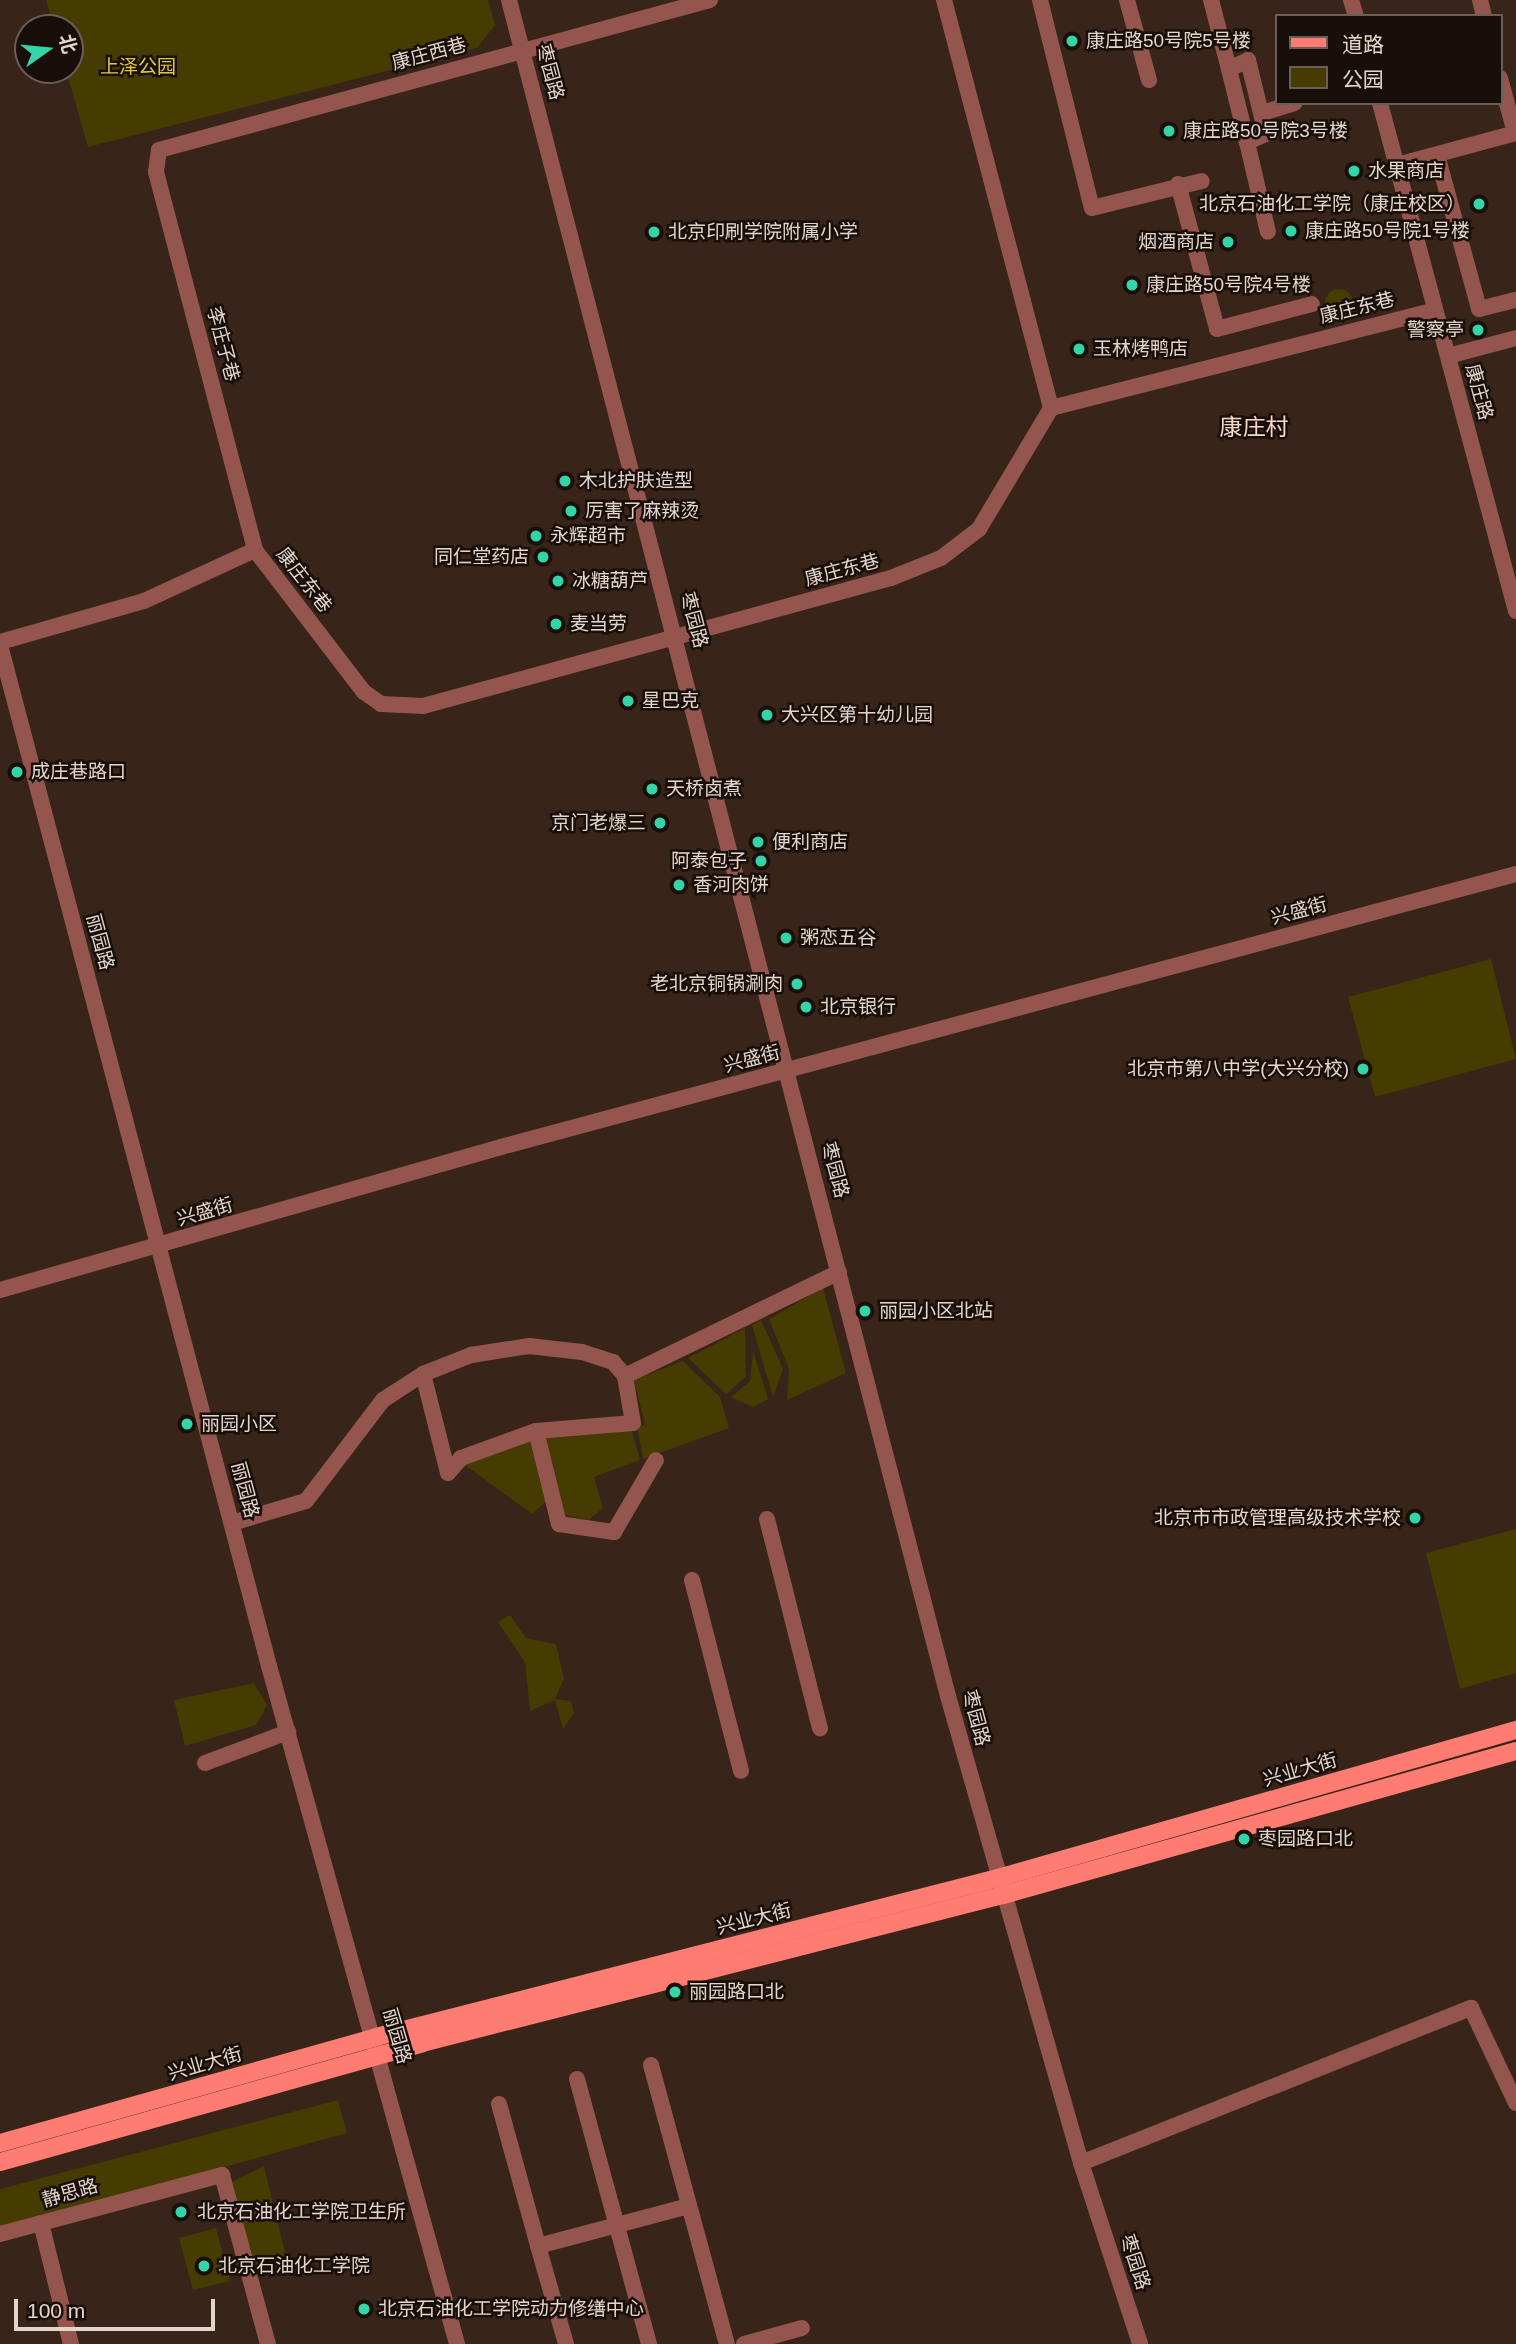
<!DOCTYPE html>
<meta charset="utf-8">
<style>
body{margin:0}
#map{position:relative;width:1516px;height:2344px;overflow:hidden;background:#382418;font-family:Arial,"Noto Sans SC",sans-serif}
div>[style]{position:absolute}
.green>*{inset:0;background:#463b01}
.round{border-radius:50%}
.minor>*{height:16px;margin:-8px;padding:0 8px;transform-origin:8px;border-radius:8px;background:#94554f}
.major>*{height:18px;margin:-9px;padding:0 9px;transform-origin:9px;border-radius:9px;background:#fe7c71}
.dots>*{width:19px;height:19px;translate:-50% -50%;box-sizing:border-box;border:4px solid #190f0a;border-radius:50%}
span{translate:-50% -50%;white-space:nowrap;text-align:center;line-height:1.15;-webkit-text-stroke:5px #190f0a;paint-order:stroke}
.poi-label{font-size:19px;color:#e3d5cd}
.left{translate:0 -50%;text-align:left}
.right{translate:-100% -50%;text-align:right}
.street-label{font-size:19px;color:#e3d5cd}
.park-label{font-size:19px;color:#e5c934}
.quarter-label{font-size:23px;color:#f4d8c9}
.legend{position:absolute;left:1275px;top:14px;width:228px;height:91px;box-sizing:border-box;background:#190f0a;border:2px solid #6a5e58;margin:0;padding:9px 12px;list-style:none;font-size:21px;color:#e3d5cd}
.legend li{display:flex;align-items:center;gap:14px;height:35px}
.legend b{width:35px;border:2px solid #6a5e58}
.north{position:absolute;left:14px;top:14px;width:70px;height:70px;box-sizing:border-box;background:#190f0a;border:2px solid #6a5e58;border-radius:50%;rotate:75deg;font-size:19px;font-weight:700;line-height:28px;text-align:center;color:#e3d5cd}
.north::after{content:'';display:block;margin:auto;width:24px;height:32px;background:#33d4a8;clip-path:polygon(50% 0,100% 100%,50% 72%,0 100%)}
.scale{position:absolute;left:14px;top:2299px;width:201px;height:32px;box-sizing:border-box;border:4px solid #e3d5cd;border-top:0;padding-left:9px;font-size:21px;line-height:24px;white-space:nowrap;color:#e3d5cd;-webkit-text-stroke:5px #190f0a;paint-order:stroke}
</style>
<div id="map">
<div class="green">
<div style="clip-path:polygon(46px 0,488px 0,495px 25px,477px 48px,88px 147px,66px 70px,70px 28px,54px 28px)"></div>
<div class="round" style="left:1325px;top:289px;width:28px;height:28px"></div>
<div style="clip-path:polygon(1491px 959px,1516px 1059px,1375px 1097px,1348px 997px)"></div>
<div style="clip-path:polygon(823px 1288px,846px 1373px,787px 1400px,789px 1369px,769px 1319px)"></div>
<div style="clip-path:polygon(761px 1320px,783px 1369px,773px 1397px,752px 1325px)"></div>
<div style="clip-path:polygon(745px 1328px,746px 1377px,726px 1394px,688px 1358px)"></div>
<div style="clip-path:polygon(753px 1351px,768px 1399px,753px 1407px,731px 1397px,750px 1381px)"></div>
<div style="clip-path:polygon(683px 1361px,720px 1397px,729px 1428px,643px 1459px,637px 1427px,645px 1425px,634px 1380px)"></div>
<div style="clip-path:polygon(631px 1428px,640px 1460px,594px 1477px,603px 1508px,589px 1520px,564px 1515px,542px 1434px)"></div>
<div style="clip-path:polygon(530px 1436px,547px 1501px,532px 1514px,465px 1465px)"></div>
<div style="clip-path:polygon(1516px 1529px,1516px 1673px,1460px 1689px,1426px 1553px)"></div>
<div style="clip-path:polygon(510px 1615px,526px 1638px,556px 1644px,564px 1679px,555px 1699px,571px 1701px,574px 1713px,563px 1729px,555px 1700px,530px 1711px,525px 1662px,498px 1622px)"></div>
<div style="clip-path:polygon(254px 1683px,267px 1705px,256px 1725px,185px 1746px,174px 1700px)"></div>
<div style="clip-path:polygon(338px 2100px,347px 2133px,0 2229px,0 2189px)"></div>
<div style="clip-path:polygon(264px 2166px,287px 2261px,254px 2267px,232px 2182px)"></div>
<div style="clip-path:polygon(216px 2228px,230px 2281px,193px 2290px,179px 2238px)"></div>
</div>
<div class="minor">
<div style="left:509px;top:0;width:1752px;rotate:75.49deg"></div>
<div style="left:948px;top:1696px;width:486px;rotate:74.1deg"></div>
<div style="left:1081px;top:2163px;width:190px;rotate:71.9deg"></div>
<div style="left:710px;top:0;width:571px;rotate:164.77deg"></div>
<div style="left:159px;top:150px;width:22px;rotate:98deg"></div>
<div style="left:156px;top:172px;width:391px;rotate:75.3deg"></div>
<div style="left:255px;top:550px;width:179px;rotate:52.5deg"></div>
<div style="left:364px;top:692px;width:21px;rotate:35deg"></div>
<div style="left:381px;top:704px;width:42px;rotate:2.7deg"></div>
<div style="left:423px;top:706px;width:485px;rotate:-15.3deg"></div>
<div style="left:891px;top:578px;width:54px;rotate:-21.8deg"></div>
<div style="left:941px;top:558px;width:48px;rotate:-37.3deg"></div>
<div style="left:979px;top:529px;width:141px;rotate:-59.2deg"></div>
<div style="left:1051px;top:408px;width:396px;rotate:-14.3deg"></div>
<div style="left:944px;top:0;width:422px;rotate:75.3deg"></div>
<div style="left:1040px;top:0;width:214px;rotate:76deg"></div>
<div style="left:1092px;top:208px;width:113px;rotate:-13.8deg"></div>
<div style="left:1127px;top:0;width:83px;rotate:74.6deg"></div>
<div style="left:1211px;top:0;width:71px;rotate:75.4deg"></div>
<div style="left:1229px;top:69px;width:21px;rotate:-25deg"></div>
<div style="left:1248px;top:60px;width:76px;rotate:76.3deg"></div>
<div style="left:1266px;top:134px;width:21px;rotate:157deg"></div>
<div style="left:1247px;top:142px;width:75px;rotate:-103.9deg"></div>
<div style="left:1351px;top:0;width:17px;rotate:73deg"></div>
<div style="left:1480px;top:0;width:16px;rotate:76deg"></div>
<div style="left:1500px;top:78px;width:57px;rotate:74.7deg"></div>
<div style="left:1380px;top:103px;width:526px;rotate:75.01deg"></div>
<div style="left:1262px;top:113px;width:34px;rotate:-17deg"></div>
<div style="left:1247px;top:142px;width:92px;rotate:76.9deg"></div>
<div style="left:1437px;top:155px;width:160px;rotate:74.7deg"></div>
<div style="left:1479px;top:309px;width:38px;rotate:-14deg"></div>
<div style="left:1397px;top:165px;width:123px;rotate:-15.1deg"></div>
<div style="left:1178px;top:184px;width:150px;rotate:74.9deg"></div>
<div style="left:1217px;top:329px;width:98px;rotate:-14.7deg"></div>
<div style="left:1448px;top:356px;width:70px;rotate:-14.8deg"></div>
<div style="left:0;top:642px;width:150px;rotate:-15.9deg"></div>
<div style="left:144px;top:601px;width:122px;rotate:-24.7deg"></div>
<div style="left:0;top:645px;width:1056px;rotate:75.24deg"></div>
<div style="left:269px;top:1666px;width:704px;rotate:74.5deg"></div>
<div style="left:0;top:1290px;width:521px;rotate:-15.93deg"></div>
<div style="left:501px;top:1147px;width:1051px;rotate:-15.05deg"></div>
<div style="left:423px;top:1374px;width:102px;rotate:75.8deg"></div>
<div style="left:536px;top:1431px;width:97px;rotate:-4.7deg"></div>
<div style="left:633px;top:1423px;width:48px;rotate:-99.7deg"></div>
<div style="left:448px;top:1473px;width:20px;rotate:-49deg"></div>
<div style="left:461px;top:1458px;width:80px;rotate:-19.8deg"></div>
<div style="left:536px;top:1431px;width:96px;rotate:76.1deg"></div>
<div style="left:559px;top:1524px;width:56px;rotate:8.3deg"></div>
<div style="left:614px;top:1532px;width:83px;rotate:-59.7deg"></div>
<div style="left:767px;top:1519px;width:216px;rotate:75.8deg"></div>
<div style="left:232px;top:1523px;width:77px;rotate:-16.6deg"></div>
<div style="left:306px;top:1501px;width:127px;rotate:-52.7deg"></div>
<div style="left:383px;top:1400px;width:48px;rotate:-33deg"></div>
<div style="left:423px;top:1374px;width:52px;rotate:-21.6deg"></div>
<div style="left:471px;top:1355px;width:59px;rotate:-8.8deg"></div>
<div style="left:529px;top:1346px;width:53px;rotate:6.5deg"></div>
<div style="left:582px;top:1352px;width:33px;rotate:18deg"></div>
<div style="left:613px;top:1362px;width:18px;rotate:49deg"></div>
<div style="left:625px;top:1376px;width:238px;rotate:-25.9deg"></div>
<div style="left:692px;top:1580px;width:197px;rotate:75.6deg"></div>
<div style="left:205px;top:1763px;width:89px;rotate:-20.5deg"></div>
<div style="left:651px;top:2065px;width:289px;rotate:74.8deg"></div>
<div style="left:577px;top:2079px;width:275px;rotate:74.8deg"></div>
<div style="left:499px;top:2104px;width:147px;rotate:74.6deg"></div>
<div style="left:1081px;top:2163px;width:420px;rotate:-21.7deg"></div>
<div style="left:1471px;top:2008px;width:105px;rotate:64.7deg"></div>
<div style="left:41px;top:2223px;width:125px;rotate:76.1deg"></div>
<div style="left:0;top:2234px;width:230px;rotate:-14.9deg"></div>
<div style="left:222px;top:2175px;width:175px;rotate:74.8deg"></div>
<div style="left:566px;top:2344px;width:102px;rotate:-105.9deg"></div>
<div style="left:538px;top:2246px;width:155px;rotate:-14.9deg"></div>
<div style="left:744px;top:2344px;width:60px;rotate:-15.4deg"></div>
</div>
<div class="major">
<div style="left:0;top:2143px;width:391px;rotate:-15.7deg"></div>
<div style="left:376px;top:2037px;width:642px;rotate:-14.34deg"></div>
<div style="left:998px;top:1878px;width:539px;rotate:-15.95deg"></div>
<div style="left:0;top:2162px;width:438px;rotate:-15.7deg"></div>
<div style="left:422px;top:2043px;width:600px;rotate:-14.29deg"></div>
<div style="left:1003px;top:1895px;width:533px;rotate:-15.68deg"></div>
</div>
<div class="dots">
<div style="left:1072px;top:41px;background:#33d4a8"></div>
<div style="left:1169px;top:131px;background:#33d4a8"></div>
<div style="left:1354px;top:171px;background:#33d4a8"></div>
<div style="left:1479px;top:204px;background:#33d4a8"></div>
<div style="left:1291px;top:231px;background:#33d4a8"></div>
<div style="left:654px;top:232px;background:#33d4a8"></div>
<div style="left:1228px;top:242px;background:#33d4a8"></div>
<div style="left:1132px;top:285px;background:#33d4a8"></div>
<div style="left:1478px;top:330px;background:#33d4a8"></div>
<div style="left:1079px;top:349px;background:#33d4a8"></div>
<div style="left:565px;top:481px;background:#33d4a8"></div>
<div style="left:571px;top:511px;background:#33d4a8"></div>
<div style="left:536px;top:536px;background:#33d4a8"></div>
<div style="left:543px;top:557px;background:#33d4a8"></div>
<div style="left:558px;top:581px;background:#33d4a8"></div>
<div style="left:556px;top:624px;background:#33d4a8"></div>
<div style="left:628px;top:701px;background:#33d4a8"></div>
<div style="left:767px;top:715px;background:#33d4a8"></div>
<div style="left:17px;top:772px;background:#33d4a8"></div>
<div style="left:652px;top:789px;background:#33d4a8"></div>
<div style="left:660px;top:823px;background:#33d4a8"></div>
<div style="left:758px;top:842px;background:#33d4a8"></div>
<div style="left:761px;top:861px;background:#33d4a8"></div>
<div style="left:679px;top:885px;background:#33d4a8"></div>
<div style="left:786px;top:938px;background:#33d4a8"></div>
<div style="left:797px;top:984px;background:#33d4a8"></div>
<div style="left:806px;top:1007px;background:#33d4a8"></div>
<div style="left:1363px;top:1069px;background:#33d4a8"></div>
<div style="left:865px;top:1311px;background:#33d4a8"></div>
<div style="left:187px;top:1424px;background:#33d4a8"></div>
<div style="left:1415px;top:1518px;background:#33d4a8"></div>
<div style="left:1244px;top:1839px;background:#33d4a8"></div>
<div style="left:675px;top:1992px;background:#33d4a8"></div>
<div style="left:181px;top:2212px;background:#33d4a8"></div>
<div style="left:204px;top:2266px;background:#33d4a8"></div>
<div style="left:364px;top:2309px;background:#33d4a8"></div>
</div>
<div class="poi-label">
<span class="left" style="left:1086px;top:41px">康庄路50号院5号楼</span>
<span class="left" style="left:1183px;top:131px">康庄路50号院3号楼</span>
<span class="left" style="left:1368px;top:171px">水果商店</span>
<span class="right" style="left:1465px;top:204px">北京石油化工学院（康庄校区）</span>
<span class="left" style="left:1305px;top:231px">康庄路50号院1号楼</span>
<span class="left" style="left:668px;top:232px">北京印刷学院附属小学</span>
<span class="right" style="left:1214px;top:242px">烟酒商店</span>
<span class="left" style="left:1146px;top:285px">康庄路50号院4号楼</span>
<span class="right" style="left:1464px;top:330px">警察亭</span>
<span class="left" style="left:1093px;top:349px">玉林烤鸭店</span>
<span class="left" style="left:579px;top:481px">木北护肤造型</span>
<span class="left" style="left:585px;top:511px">厉害了麻辣烫</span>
<span class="left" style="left:550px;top:536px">永辉超市</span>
<span class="right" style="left:529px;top:557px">同仁堂药店</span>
<span class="left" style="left:572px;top:581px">冰糖葫芦</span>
<span class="left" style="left:570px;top:624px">麦当劳</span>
<span class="left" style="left:642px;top:701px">星巴克</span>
<span class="left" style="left:781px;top:715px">大兴区第十幼儿园</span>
<span class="left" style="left:31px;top:772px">成庄巷路口</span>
<span class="left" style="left:666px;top:789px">天桥卤煮</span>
<span class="right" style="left:646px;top:823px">京门老爆三</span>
<span class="left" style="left:772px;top:842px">便利商店</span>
<span class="right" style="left:747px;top:861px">阿泰包子</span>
<span class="left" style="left:693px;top:885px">香河肉饼</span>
<span class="left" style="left:800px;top:938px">粥恋五谷</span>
<span class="right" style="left:783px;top:984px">老北京铜锅涮肉</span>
<span class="left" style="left:820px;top:1007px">北京银行</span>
<span class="right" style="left:1349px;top:1069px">北京市第八中学(大兴分校)</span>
<span class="left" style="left:879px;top:1311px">丽园小区北站</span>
<span class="left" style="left:201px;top:1424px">丽园小区</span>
<span class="right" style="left:1401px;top:1518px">北京市市政管理高级技术学校</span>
<span class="left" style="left:1258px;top:1839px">枣园路口北</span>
<span class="left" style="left:689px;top:1992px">丽园路口北</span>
<span class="left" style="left:197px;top:2212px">北京石油化工学院卫生所</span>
<span class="left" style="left:218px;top:2266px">北京石油化工学院</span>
<span class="left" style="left:378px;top:2309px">北京石油化工学院动力修缮中心</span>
</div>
<div class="street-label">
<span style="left:429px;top:54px;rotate:-15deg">康庄西巷</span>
<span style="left:550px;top:72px;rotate:75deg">枣园路</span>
<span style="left:1357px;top:308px;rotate:-14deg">康庄东巷</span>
<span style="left:223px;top:344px;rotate:75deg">李庄子巷</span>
<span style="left:1479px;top:392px;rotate:75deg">康庄路</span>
<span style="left:842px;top:570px;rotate:-15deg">康庄东巷</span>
<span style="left:304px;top:580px;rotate:52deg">康庄东巷</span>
<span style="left:694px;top:620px;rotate:75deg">枣园路</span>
<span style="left:1299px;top:911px;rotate:-15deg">兴盛街</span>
<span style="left:100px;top:942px;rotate:75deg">丽园路</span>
<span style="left:752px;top:1059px;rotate:-15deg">兴盛街</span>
<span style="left:835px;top:1170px;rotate:75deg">枣园路</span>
<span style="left:205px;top:1212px;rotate:-16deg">兴盛街</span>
<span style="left:245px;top:1490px;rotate:75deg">丽园路</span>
<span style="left:976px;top:1718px;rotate:75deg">枣园路</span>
<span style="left:1300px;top:1770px;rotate:-16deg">兴业大街</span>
<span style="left:754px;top:1919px;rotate:-14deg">兴业大街</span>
<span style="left:397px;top:2036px;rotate:74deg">丽园路</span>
<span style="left:205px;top:2064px;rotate:-16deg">兴业大街</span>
<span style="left:70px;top:2193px;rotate:-16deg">静思路</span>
<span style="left:1135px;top:2262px;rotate:72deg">枣园路</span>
</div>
<div class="park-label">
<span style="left:138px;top:67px">上泽公园</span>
</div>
<div class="quarter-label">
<span style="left:1254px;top:427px">康庄村</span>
</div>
<ul class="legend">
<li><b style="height:9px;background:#fe7c71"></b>道路</li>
<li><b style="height:19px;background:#463b01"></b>公园</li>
</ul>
<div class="north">北</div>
<div class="scale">100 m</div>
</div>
